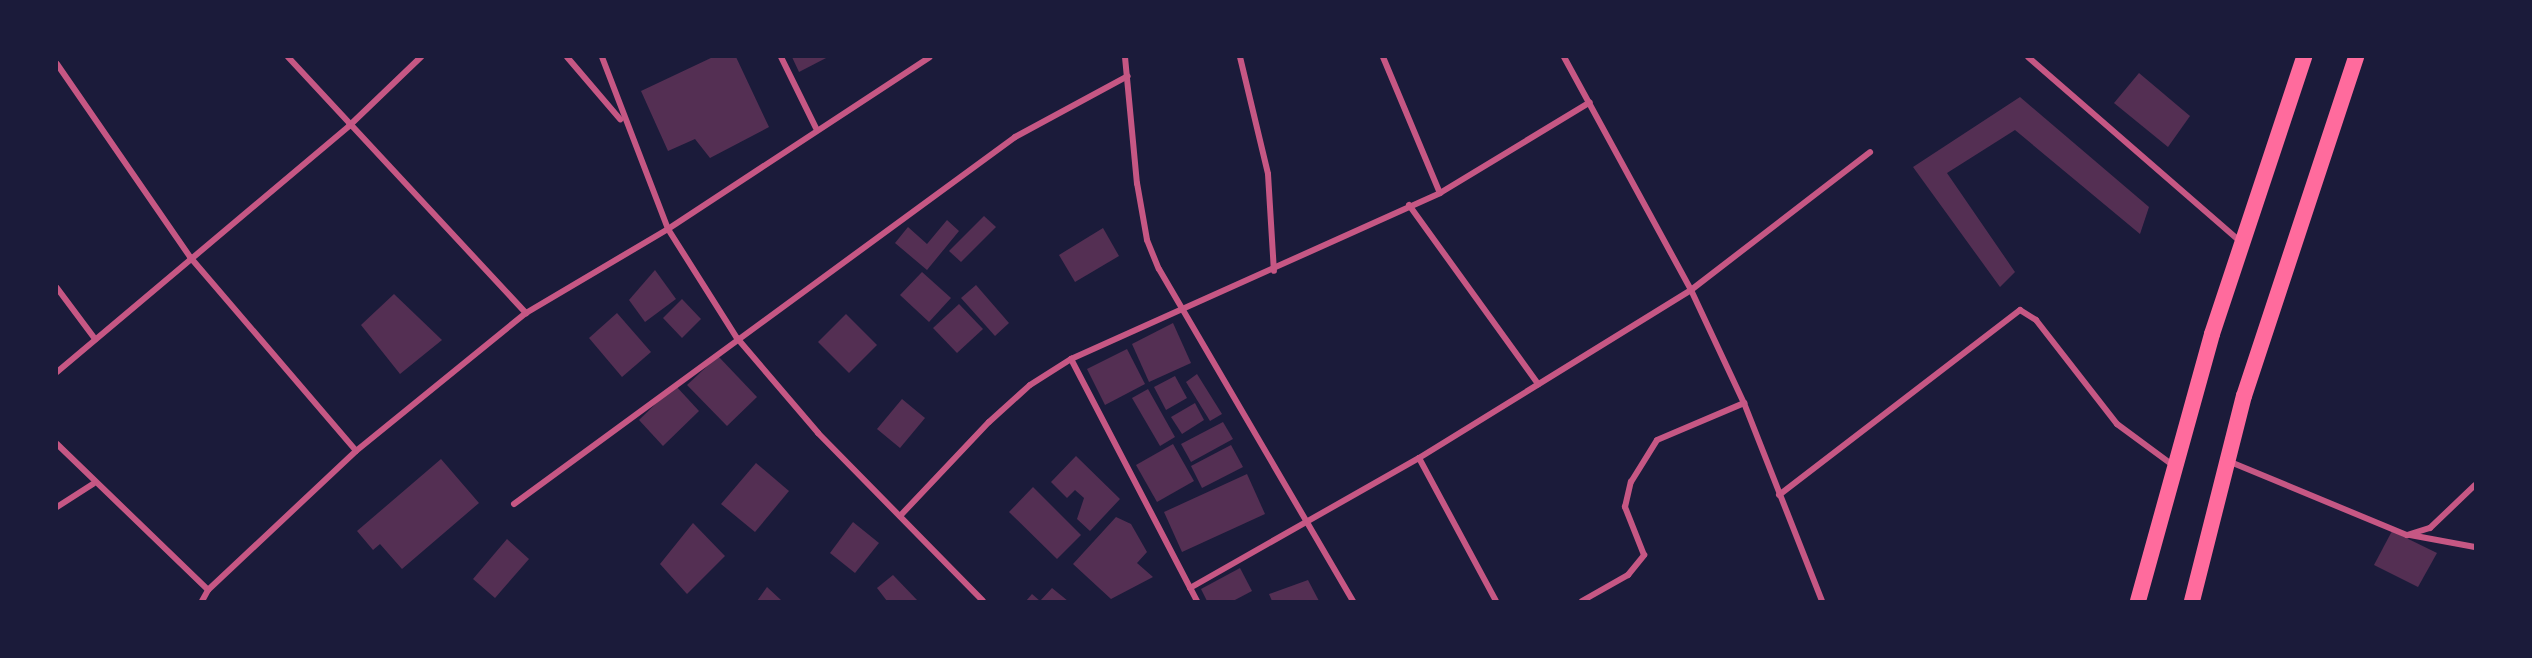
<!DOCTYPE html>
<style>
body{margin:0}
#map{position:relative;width:2532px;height:658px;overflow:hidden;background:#1b1b3a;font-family:"Alegreya Sans",sans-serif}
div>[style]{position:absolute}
.building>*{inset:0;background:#542f53}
.minor>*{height:6px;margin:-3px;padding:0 3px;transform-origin:3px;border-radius:3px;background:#c65784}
.trunk>*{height:16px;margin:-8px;padding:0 8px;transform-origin:8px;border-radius:8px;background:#ff6b9d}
span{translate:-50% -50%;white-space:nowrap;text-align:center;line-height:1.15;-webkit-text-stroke:6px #1b1b3a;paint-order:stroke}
.frame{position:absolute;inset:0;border:58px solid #1b1b3a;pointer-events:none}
</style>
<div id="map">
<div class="building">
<div style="clip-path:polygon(713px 57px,736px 57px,769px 127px,710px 158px,695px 139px,668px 151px,641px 91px)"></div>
<div style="clip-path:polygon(792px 57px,828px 57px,799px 72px)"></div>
<div style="clip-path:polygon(2139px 73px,2190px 116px,2168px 147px,2114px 103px)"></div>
<div style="clip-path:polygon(2020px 97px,2149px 207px,2140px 234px,2015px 130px,1947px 173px,2015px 272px,2000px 287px,1913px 167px)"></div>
<div style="clip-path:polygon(984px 216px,996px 227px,961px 262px,949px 251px)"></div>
<div style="clip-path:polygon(947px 220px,959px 231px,927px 270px,895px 243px,908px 227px,927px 244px)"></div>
<div style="clip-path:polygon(1103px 228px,1119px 256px,1075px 282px,1059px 255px)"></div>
<div style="clip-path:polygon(655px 270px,676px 299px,645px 322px,629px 300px)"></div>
<div style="clip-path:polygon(922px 272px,951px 298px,929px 322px,900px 295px)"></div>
<div style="clip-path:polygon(976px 285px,1009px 323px,995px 336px,961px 298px)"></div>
<div style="clip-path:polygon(394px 294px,442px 340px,400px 374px,361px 325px)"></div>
<div style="clip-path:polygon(682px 299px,701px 319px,682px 338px,663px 318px)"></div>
<div style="clip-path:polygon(959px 304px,983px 329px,957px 353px,933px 328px)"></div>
<div style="clip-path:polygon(617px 313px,651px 352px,622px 377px,589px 338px)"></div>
<div style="clip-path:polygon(846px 314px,877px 345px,849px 373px,818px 342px)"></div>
<div style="clip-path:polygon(1173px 323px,1191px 363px,1149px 382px,1132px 344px)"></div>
<div style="clip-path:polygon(1127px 349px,1145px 384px,1105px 405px,1087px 369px)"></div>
<div style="clip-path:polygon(718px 356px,757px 397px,727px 426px,687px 385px)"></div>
<div style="clip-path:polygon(1197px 374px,1222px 414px,1210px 421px,1186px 382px)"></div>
<div style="clip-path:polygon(1175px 376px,1187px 398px,1166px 410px,1154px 387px)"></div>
<div style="clip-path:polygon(675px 385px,699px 411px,663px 446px,639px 420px)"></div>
<div style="clip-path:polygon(1148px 389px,1175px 437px,1160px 446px,1132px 398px)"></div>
<div style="clip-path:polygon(902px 399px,925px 418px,900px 448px,877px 429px)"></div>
<div style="clip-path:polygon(1195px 403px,1204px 420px,1182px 434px,1171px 417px)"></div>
<div style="clip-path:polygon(1223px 422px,1233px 439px,1191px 462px,1181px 444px)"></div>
<div style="clip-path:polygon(1173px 444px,1194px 481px,1157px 502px,1136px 465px)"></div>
<div style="clip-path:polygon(1231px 445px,1243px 467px,1202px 488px,1191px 466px)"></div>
<div style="clip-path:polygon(1076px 456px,1120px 499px,1090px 531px,1077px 519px,1084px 498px,1075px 490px,1067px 498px,1051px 482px)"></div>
<div style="clip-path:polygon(441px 459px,479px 503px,402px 569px,380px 544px,373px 550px,357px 531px)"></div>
<div style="clip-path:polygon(756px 463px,789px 491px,755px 532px,721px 504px)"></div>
<div style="clip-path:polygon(1247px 474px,1265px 514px,1182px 552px,1164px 512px)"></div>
<div style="clip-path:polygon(1033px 487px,1081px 535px,1057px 559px,1009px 512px)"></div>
<div style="clip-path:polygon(1116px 517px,1131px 524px,1147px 552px,1137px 563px,1153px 577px,1111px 599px,1073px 564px)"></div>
<div style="clip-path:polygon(853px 522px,879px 543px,855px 573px,830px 553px)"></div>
<div style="clip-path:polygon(693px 523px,725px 556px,687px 594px,660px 564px)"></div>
<div style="clip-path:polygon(2392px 531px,2437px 553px,2418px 587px,2374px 565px)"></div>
<div style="clip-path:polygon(507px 539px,529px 559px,495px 598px,473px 579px)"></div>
<div style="clip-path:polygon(1240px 568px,1252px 591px,1233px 601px,1207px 601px,1201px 589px)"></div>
<div style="clip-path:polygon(893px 575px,918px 601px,887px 601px,877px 588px)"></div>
<div style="clip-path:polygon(1308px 580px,1319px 601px,1272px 601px,1269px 594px)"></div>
<div style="clip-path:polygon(767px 587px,782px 601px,757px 601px)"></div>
<div style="clip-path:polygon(1052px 588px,1068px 601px,1026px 601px,1032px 594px,1040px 601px)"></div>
</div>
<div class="minor">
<div style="left:288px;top:57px;width:350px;rotate:47.1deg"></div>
<div style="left:567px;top:57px;width:82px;rotate:49.5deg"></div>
<div style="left:602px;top:57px;width:184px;rotate:69deg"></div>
<div style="left:668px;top:229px;width:129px;rotate:57.7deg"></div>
<div style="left:737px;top:338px;width:125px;rotate:49.5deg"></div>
<div style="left:818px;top:433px;width:235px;rotate:45.5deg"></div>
<div style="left:781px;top:57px;width:79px;rotate:63.8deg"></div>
<div style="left:1125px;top:57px;width:127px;rotate:84.6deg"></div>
<div style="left:1137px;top:183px;width:58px;rotate:80deg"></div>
<div style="left:1147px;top:240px;width:31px;rotate:68deg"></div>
<div style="left:1159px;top:269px;width:385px;rotate:59.7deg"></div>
<div style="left:1240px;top:57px;width:120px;rotate:76.5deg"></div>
<div style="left:1268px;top:174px;width:97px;rotate:86.5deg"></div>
<div style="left:1383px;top:57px;width:147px;rotate:67.3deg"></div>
<div style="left:1564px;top:57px;width:265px;rotate:61.4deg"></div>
<div style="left:1691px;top:290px;width:125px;rotate:64.9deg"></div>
<div style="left:1744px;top:403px;width:213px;rotate:68.5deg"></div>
<div style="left:2028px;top:57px;width:282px;rotate:41deg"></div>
<div style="left:57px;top:64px;width:234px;rotate:55.4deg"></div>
<div style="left:190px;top:257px;width:255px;rotate:49.4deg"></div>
<div style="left:1409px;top:205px;width:221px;rotate:54.2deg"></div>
<div style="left:57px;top:288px;width:64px;rotate:53.3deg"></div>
<div style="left:1071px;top:359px;width:273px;rotate:62.5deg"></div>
<div style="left:57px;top:372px;width:382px;rotate:-40.1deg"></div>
<div style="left:349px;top:126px;width:100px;rotate:-43.8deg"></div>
<div style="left:57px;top:444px;width:210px;rotate:44deg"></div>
<div style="left:1419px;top:458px;width:162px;rotate:61.7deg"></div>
<div style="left:2228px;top:461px;width:194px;rotate:22.5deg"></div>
<div style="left:2407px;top:535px;width:24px;rotate:-17deg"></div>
<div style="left:2430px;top:528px;width:62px;rotate:-43.7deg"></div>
<div style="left:1779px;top:495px;width:304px;rotate:-37.5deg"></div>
<div style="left:2020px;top:310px;width:19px;rotate:32deg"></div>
<div style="left:2036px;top:320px;width:132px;rotate:52.1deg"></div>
<div style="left:2117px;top:424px;width:71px;rotate:36.4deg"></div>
<div style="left:514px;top:504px;width:621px;rotate:-36.22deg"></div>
<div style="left:1015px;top:137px;width:128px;rotate:-28.4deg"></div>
<div style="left:57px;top:507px;width:43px;rotate:-32.6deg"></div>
<div style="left:900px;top:516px;width:129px;rotate:-46.6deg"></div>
<div style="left:989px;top:422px;width:55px;rotate:-42.1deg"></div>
<div style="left:1030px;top:385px;width:49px;rotate:-32.4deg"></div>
<div style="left:1071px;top:359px;width:405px;rotate:-24.2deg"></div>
<div style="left:1440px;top:193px;width:175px;rotate:-31.2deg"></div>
<div style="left:2410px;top:535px;width:66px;rotate:10.5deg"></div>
<div style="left:1190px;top:588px;width:263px;rotate:-29.6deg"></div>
<div style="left:1419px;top:458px;width:320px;rotate:-31.7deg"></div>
<div style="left:1691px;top:290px;width:226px;rotate:-37.6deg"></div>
<div style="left:202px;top:601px;width:13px;rotate:-61deg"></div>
<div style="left:208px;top:590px;width:203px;rotate:-43.2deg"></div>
<div style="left:356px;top:451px;width:219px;rotate:-39.1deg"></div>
<div style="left:526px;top:313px;width:165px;rotate:-30.6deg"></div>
<div style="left:668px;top:229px;width:313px;rotate:-33.3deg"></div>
<div style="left:1582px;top:601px;width:53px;rotate:-29.5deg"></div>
<div style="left:1628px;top:575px;width:26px;rotate:-51deg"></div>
<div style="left:1644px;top:555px;width:52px;rotate:-111.6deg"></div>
<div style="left:1625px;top:507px;width:26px;rotate:-77deg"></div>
<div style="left:1631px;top:482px;width:49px;rotate:-58.2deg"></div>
<div style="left:1657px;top:440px;width:95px;rotate:-23deg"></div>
</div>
<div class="trunk">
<div style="left:2138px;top:601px;width:277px;rotate:-74.5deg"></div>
<div style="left:2212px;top:334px;width:292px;rotate:-71.6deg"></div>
<div style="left:2192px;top:601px;width:211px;rotate:-75.8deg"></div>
<div style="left:2244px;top:396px;width:357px;rotate:-71.7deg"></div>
</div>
<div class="frame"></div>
</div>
